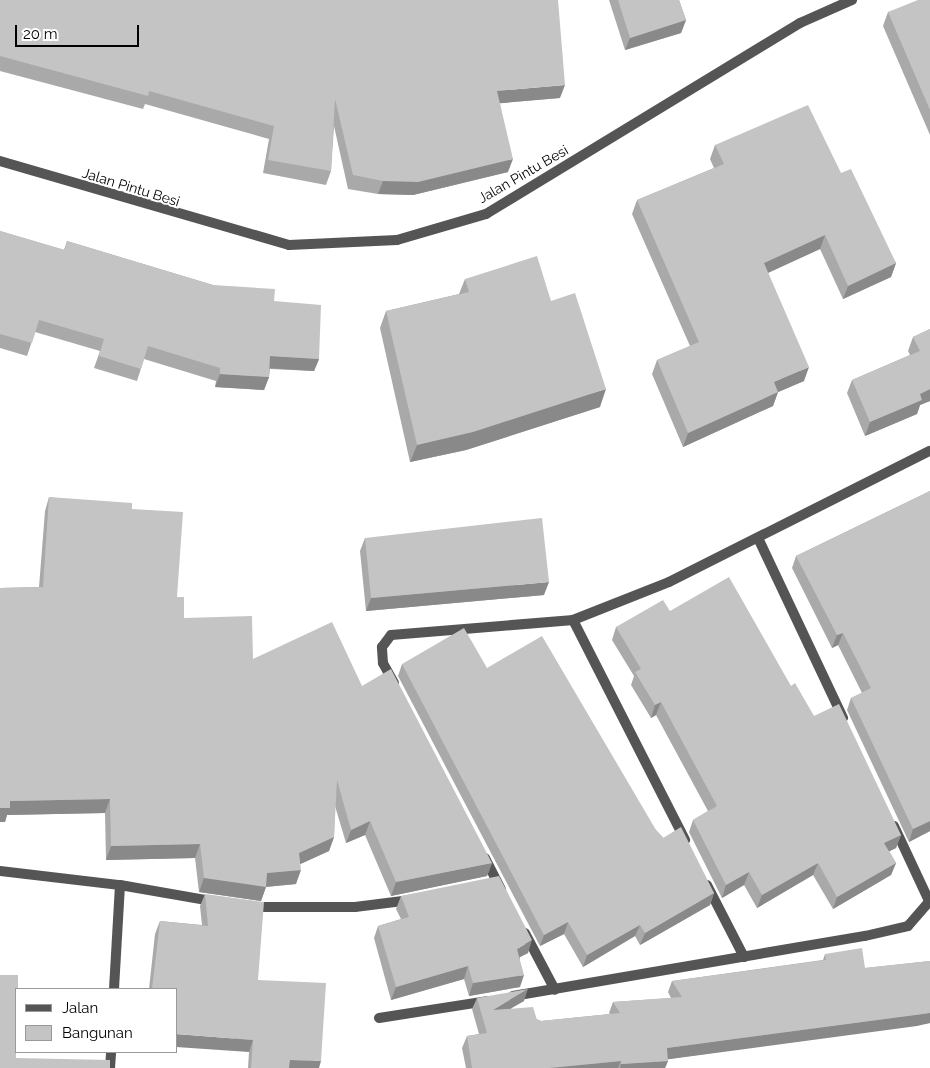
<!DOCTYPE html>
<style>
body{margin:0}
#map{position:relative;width:930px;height:1068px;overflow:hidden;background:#fff;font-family:Raleway,sans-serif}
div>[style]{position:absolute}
.minor>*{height:10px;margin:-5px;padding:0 5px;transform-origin:5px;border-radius:5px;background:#555}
.wall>*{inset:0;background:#a9a9a9}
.shaded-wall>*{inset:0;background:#898989}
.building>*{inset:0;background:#c4c4c4}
span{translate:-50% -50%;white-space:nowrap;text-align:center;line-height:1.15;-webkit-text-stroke:4px #fff;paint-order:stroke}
.street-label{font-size:14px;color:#000}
.legend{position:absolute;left:15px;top:988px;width:162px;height:65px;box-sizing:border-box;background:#fff;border:1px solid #999;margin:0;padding:6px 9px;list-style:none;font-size:15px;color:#000}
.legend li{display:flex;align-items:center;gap:10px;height:25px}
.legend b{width:25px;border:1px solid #999}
.scale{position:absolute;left:15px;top:25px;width:124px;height:22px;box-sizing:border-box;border:2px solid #000;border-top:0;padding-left:6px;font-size:15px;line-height:18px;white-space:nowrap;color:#000;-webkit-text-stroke:4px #fff;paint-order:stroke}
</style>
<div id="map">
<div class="minor">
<div style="left:0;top:161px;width:301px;rotate:16.2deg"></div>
<div style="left:289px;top:245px;width:108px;rotate:-2.7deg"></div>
<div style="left:397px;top:240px;width:93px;rotate:-16.3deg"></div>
<div style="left:486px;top:214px;width:368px;rotate:-31.3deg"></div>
<div style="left:800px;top:23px;width:57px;rotate:-23.9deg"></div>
<div style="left:758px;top:538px;width:199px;rotate:64.7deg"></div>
<div style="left:573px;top:620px;width:247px;rotate:63deg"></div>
<div style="left:394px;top:683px;width:23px;rotate:-119deg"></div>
<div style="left:383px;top:663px;width:16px;rotate:-94deg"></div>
<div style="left:382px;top:647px;width:15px;rotate:-53deg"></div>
<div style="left:391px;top:635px;width:183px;rotate:-4.7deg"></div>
<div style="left:573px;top:620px;width:103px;rotate:-21.6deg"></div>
<div style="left:669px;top:582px;width:292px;rotate:-26.7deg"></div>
<div style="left:894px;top:826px;width:83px;rotate:65deg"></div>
<div style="left:485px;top:858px;width:35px;rotate:63deg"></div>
<div style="left:0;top:871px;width:121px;rotate:6.7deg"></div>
<div style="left:120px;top:885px;width:98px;rotate:9.9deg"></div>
<div style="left:707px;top:885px;width:81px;rotate:62.8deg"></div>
<div style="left:251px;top:907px;width:104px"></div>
<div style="left:355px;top:907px;width:56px;rotate:-7.1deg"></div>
<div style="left:525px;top:933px;width:64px;rotate:62.2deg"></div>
<div style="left:114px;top:989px;width:104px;rotate:-86.7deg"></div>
<div style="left:513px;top:996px;width:357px;rotate:-9.7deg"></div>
<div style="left:865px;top:936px;width:44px;rotate:-13.1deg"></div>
<div style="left:908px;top:926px;width:33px;rotate:-49deg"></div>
<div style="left:379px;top:1018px;width:109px;rotate:-8.9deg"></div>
<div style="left:110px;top:1068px;width:16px;rotate:-86deg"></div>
</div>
<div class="wall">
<div style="clip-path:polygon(0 0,560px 98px,500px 103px,508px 172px,413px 195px,378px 194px,348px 189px,334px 126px,331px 171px,326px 185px,263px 173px,269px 139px,145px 104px,143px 109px,0 71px)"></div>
<div style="clip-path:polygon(609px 0,679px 0,686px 20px,681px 33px,625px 50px)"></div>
<div style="clip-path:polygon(930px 0,930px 135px,883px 26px,888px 12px)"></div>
<div style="clip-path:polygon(715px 145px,841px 173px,896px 263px,891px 277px,843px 299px,820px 249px,768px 273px,804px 381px,778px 392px,773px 406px,683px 447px,652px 374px,657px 360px,690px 346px,632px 214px,637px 200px,714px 168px,710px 159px)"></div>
<div style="clip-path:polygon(0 231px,64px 250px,67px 241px,213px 285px,274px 301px,319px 359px,314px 371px,270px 369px,269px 377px,264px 390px,215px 387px,216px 381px,144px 359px,137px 381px,94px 368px,100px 351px,35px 332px,27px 356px,0 348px)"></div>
<div style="clip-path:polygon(465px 279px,551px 301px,600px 407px,466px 450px,410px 462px,380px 328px,386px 311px,459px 294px)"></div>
<div style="clip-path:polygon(930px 329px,930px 401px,920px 405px,917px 414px,865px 436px,847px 393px,852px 380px,910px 355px,908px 351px,913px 337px)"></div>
<div style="clip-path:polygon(930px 491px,930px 831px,909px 842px,847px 710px,851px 698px,862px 693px,838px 645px,832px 648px,792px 568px,796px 556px)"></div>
<div style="clip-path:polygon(49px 497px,132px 509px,177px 597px,184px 618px,253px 659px,362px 686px,492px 863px,487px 876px,391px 896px,365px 835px,346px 843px,335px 806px,334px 837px,329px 851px,300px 864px,296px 884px,266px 887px,261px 901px,199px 892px,195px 858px,106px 860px,105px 813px,7px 815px,5px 822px,0 822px,0 588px,39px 587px,45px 511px)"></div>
<div style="clip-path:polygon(365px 538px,544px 595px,366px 611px,360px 551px)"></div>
<div style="clip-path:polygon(670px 611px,791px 686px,814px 716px,901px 835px,896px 848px,889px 851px,896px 863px,891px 875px,833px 909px,813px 875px,757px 908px,744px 885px,722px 898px,689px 832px,693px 820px,708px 811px,656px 715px,651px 718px,631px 685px,634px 676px,612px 640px,616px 627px)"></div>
<div style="clip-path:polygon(402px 664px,487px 668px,656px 830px,714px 893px,710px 905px,640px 945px,635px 936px,583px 967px,564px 934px,540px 946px,398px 676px)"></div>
<div style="clip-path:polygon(205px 894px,258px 980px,319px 1068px,248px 1068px,249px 1052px,176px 989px,149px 989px,155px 934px,160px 921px,202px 925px,200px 906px)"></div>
<div style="clip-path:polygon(401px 896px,528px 953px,520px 957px,520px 987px,469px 996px,464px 979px,391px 1000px,374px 938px,378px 926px,401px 919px,396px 909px)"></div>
<div style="clip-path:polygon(825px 954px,865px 968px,930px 961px,930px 1023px,668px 1059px,668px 1061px,665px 1068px,466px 1068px,462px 1048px,467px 1036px,479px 1034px,472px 1009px,477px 998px,524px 1001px,510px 1008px,541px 1021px,610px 1014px,609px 1013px,613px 1002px,671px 998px,668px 992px,672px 981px,823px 960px)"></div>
</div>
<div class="shaded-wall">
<div style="clip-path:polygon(686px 20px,681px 33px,625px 50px,630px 38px)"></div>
<div style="clip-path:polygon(565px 85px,560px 98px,492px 104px,497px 91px)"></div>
<div style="clip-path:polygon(513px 159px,508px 172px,413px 195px,378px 194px,383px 181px)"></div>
<div style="clip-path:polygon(825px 235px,820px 249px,759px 277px,764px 263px)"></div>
<div style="clip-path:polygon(896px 263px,891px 277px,843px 299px,848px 286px)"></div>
<div style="clip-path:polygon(270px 356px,319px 359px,314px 371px,266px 368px)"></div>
<div style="clip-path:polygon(809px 367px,804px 381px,769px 396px,774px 382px)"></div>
<div style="clip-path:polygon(220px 374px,269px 377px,264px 390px,215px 387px)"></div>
<div style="clip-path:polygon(606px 389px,600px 407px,466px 450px,410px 462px,417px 445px)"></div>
<div style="clip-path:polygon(930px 389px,930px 401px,920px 405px,917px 414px,865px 436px,870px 422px,920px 394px)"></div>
<div style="clip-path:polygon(778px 392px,773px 406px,683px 447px,688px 433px)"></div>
<div style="clip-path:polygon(549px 582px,544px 595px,366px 611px,371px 598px)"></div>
<div style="clip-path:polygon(843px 633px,838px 645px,832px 648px,837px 635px)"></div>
<div style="clip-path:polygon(661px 702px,656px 715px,651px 718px,655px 705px)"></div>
<div style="clip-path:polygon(110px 799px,105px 813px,7px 815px,5px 822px,0 822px,0 808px,10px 801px)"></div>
<div style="clip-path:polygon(370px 821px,365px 835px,346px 843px,351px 830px)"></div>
<div style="clip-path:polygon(930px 821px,930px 831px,909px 842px,913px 829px)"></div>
<div style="clip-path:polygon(901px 835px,896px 848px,880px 856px,884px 843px)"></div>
<div style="clip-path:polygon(334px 837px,329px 851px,294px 867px,299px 853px)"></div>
<div style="clip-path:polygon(200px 844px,195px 858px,106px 860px,111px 846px)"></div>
<div style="clip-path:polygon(492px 863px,487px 876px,391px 896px,396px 882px)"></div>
<div style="clip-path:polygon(818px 863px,813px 875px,757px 908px,762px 895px)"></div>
<div style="clip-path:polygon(896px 863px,891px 875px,833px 909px,837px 897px)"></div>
<div style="clip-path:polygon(301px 870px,296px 884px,264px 887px,266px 887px,261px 901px,199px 892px,204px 878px)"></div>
<div style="clip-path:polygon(749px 872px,744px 885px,722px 898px,726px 885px)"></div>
<div style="clip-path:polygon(714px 893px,710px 905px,640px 945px,645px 933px)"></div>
<div style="clip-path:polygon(568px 922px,564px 934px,540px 946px,544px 935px)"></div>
<div style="clip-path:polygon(640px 925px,635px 936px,583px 967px,587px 955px)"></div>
<div style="clip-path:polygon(532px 940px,528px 953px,512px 961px,517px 949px)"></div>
<div style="clip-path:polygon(468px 966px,464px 979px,391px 1000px,396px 987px)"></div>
<div style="clip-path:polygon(524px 975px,520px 987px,469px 996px,473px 983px)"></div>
<div style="clip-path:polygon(528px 989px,524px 1001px,489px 1021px,493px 1010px)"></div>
<div style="clip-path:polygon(930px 1013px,930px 1023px,917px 1026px,663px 1060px,667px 1048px)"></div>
<div style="clip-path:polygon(176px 1034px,253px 1040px,249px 1052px,176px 1047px)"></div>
<div style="clip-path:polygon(290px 1060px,321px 1061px,319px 1068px,287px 1068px)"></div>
<div style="clip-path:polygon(621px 1061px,618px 1068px,549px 1068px)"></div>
<div style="clip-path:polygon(668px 1061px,665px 1068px,620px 1068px,621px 1064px)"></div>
</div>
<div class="building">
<div style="clip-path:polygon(0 0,558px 0,565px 85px,497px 91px,513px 159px,418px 182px,383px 181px,353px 175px,335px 99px,331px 171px,268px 160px,274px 126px,149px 91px,148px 96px,0 56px)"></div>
<div style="clip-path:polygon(618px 0,679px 0,686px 20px,630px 38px)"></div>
<div style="clip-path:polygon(918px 0,930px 0,930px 110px,888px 12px)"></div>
<div style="clip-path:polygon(808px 105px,841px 173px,851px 169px,896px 263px,848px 286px,825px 235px,764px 263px,809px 367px,774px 382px,778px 392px,688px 433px,657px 360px,699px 342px,637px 200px,724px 164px,715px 145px)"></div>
<div style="clip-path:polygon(0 231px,65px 250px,67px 241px,213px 285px,275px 289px,274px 301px,321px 305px,319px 359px,270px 356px,269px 377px,220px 374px,220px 368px,148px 346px,141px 369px,99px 356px,104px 339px,39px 320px,32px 343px,0 334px)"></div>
<div style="clip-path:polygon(537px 256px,551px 301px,575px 293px,606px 389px,473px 432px,417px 445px,386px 311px,469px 292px,465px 279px)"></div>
<div style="clip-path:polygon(930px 329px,930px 389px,920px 394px,922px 400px,870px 422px,852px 380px,920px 351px,913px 337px)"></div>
<div style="clip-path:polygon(930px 491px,930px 821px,913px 829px,851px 698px,871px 688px,843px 633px,837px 635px,796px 556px)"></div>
<div style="clip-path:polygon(49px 497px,132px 503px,132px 509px,183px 512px,177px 597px,184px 597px,184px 618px,252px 616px,253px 659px,332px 622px,362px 686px,391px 669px,492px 863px,396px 882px,370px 821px,351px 830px,337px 780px,334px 837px,299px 853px,301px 870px,267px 873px,266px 887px,204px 878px,200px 844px,111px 846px,110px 799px,10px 801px,10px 808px,0 808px,0 588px,43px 587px)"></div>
<div style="clip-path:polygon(542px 518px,549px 582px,371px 598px,365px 538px)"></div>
<div style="clip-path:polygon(729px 577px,791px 686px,795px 683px,814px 716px,839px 704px,901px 835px,884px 843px,896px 863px,837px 897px,818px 863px,762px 895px,749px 872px,726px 885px,693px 820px,717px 806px,661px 702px,655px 705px,635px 672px,641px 669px,616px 627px,663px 600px,670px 611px)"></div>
<div style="clip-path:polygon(464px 628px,487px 668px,542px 636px,656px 830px,663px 838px,681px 827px,714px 893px,645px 933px,640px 925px,587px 955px,568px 922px,544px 935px,402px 664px)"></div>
<div style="clip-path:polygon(499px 876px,532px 940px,517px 949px,524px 975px,473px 983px,468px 966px,396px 987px,378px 926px,409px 917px,401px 896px)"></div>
<div style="clip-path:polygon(205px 894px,264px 902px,258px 980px,326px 983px,321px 1061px,290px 1060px,289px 1068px,251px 1068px,253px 1040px,176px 1034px,176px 989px,152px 989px,160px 921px,208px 926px)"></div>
<div style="clip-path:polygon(862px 948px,865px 968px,930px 961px,930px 1013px,667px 1048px,668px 1061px,621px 1064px,621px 1061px,549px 1068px,472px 1068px,467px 1036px,487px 1033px,477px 998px,528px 989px,493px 1010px,533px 1007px,537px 1020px,541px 1021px,620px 1013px,613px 1002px,682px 997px,672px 981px,826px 960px,825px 954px)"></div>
<div style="clip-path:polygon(0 975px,18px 975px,18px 989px,16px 989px,16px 1058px,110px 1060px,110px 1068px,0 1068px)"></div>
</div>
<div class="street-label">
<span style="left:523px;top:174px;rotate:-30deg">Jalan Pintu Besi</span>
<span style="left:131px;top:187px;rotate:17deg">Jalan Pintu Besi</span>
</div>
<ul class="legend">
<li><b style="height:6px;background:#555"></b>Jalan</li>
<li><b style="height:14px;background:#c4c4c4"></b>Bangunan</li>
</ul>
<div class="scale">20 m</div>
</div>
